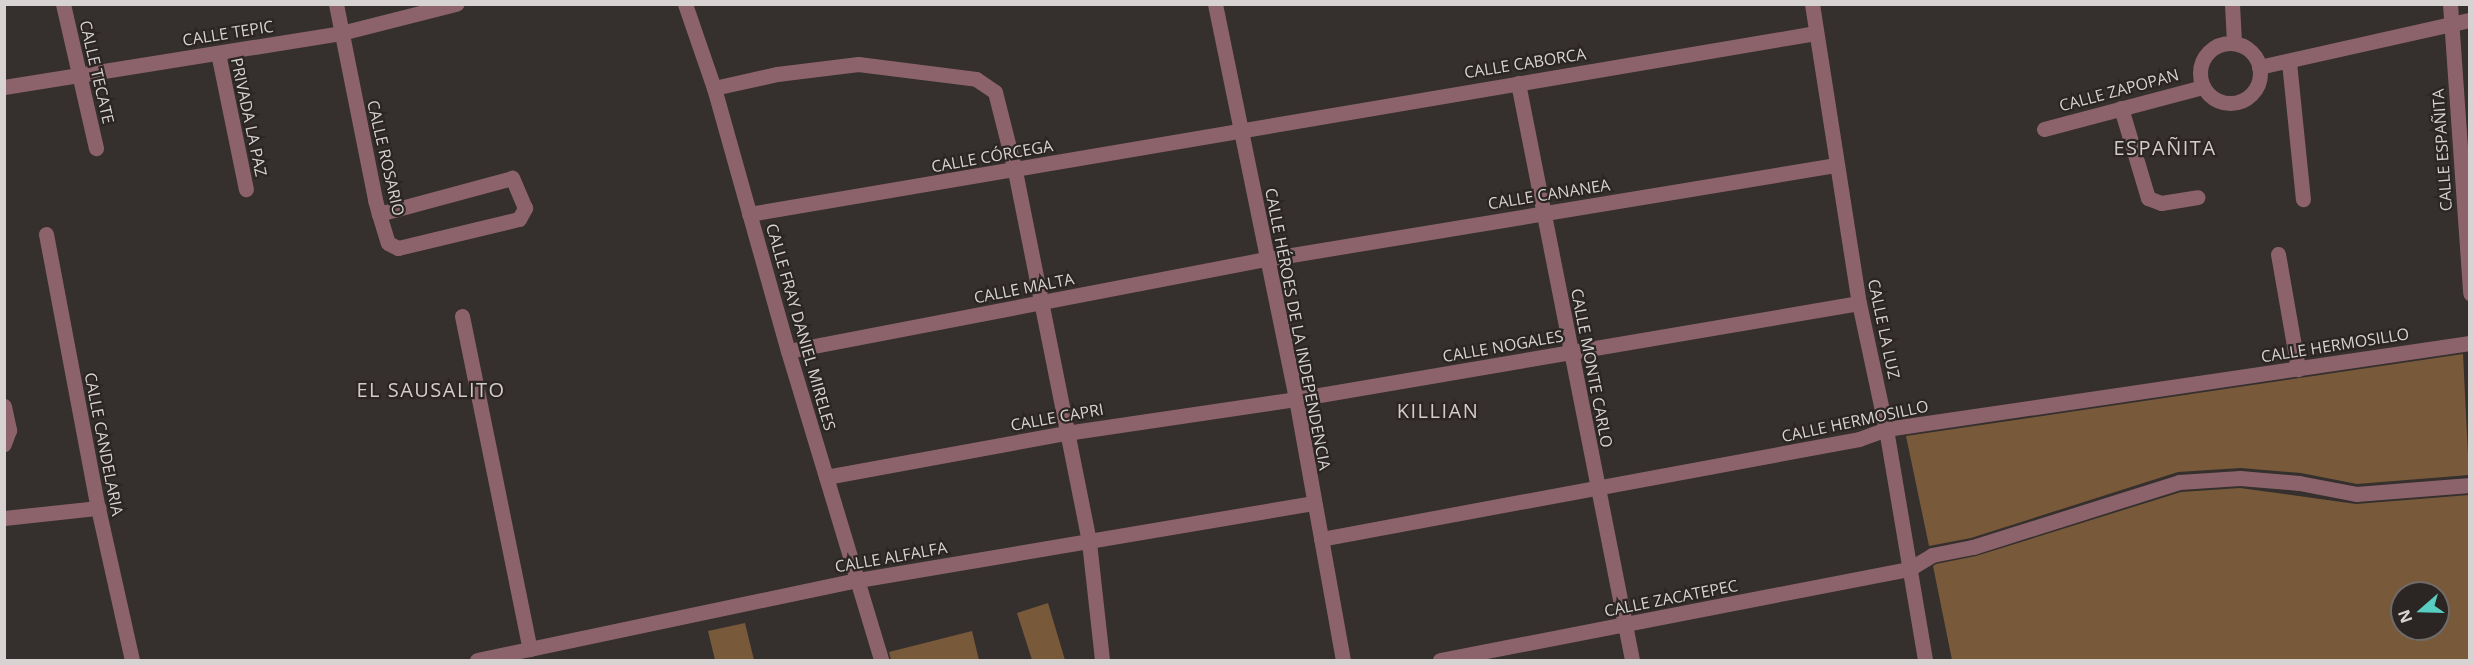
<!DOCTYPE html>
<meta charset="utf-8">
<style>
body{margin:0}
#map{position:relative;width:2474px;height:665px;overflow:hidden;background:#352f2d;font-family:"Open Sans",sans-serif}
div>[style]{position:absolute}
.building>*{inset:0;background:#78593a}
.minor>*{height:15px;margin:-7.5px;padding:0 7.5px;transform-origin:7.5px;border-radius:7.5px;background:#8c636b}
.minor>.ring{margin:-7.5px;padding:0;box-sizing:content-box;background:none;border:15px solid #8c636b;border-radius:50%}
span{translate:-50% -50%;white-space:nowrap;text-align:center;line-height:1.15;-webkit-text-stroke:4.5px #2b2523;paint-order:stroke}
.street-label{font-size:16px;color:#d7d3d2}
.quarter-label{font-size:20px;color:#d3cbc9;letter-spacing:1.5px}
.frame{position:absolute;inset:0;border:6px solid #d7d3d2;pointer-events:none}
.north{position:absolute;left:2390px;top:581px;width:60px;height:60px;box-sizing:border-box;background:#2b2523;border:2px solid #706b69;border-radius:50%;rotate:250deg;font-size:16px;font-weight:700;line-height:24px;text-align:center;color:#d7d3d2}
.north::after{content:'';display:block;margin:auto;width:21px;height:27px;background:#57cec1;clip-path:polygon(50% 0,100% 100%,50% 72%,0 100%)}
</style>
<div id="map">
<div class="building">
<div style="clip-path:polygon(2463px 354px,2469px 475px,2357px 484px,2301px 473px,2241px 468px,2178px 472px,1971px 538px,1929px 546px,1906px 436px)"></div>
<div style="clip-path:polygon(evenodd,2240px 488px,2356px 504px,2469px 495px,2469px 660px,1952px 660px,1933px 566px,1936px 564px,1976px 556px,2181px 492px,2240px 488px,2402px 593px,2438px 593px,2438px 629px,2402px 629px,2402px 593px)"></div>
<div style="clip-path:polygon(1048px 603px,1065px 660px,1032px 660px,1017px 613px)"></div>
<div style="clip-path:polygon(745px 623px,754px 660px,715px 660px,708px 631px)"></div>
<div style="clip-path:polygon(972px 631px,979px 660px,891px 660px,889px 652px)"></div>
</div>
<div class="minor">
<div style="left:63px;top:4px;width:148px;rotate:77.1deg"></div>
<div style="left:336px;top:4px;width:200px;rotate:78.7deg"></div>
<div style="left:375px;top:200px;width:15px;rotate:74deg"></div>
<div style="left:379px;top:214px;width:30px;rotate:73deg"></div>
<div style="left:388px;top:243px;width:11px;rotate:27deg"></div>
<div style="left:398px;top:248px;width:124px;rotate:-13.5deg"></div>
<div style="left:519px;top:219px;width:13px;rotate:-61deg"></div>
<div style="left:525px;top:208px;width:33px;rotate:-113deg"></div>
<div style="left:512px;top:178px;width:138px;rotate:164.9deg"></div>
<div style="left:685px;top:4px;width:89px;rotate:71deg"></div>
<div style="left:714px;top:88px;width:273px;rotate:74.3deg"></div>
<div style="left:788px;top:351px;width:323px;rotate:73.2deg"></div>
<div style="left:1215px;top:4px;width:403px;rotate:78.4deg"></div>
<div style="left:1296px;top:399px;width:265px;rotate:79.8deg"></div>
<div style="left:1812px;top:4px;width:303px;rotate:81.1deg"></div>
<div style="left:1859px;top:303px;width:129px;rotate:77.9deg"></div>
<div style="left:1886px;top:429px;width:234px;rotate:80.4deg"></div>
<div style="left:2232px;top:4px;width:39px;rotate:87deg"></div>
<div style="left:2450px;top:4px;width:290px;rotate:86deg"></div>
<div class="ring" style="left:2200px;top:43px;width:45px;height:45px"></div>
<div style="left:218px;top:53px;width:139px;rotate:78.4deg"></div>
<div style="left:2289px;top:62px;width:138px;rotate:84.2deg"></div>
<div style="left:2259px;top:67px;width:216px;rotate:-12.6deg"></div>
<div style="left:1518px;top:83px;width:588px;rotate:78.82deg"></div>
<div style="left:4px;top:87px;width:341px;rotate:-9.1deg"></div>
<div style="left:341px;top:33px;width:119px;rotate:-14.2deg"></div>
<div style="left:714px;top:88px;width:65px;rotate:-12.5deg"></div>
<div style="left:777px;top:74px;width:82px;rotate:-7deg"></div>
<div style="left:858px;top:64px;width:119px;rotate:7.2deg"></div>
<div style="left:976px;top:79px;width:23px;rotate:34deg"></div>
<div style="left:995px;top:92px;width:81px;rotate:75.8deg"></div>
<div style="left:1015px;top:171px;width:378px;rotate:78.7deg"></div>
<div style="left:1089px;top:542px;width:119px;rotate:83.7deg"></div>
<div style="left:2121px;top:108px;width:94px;rotate:73.3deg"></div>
<div style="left:2148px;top:198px;width:14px;rotate:21deg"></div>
<div style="left:2161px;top:203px;width:37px;rotate:-9deg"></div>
<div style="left:2044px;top:129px;width:164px;rotate:-14.8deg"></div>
<div style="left:749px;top:214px;width:1082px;rotate:-9.63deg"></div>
<div style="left:46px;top:234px;width:279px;rotate:79.3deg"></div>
<div style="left:98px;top:508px;width:156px;rotate:77.4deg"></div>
<div style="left:2278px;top:254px;width:117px;rotate:80.1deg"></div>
<div style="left:462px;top:316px;width:340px;rotate:78.5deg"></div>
<div style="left:788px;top:351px;width:488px;rotate:-10.9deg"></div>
<div style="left:1267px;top:259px;width:577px;rotate:-9.38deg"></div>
<div style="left:4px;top:406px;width:25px;rotate:78deg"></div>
<div style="left:9px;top:430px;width:15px;rotate:110deg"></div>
<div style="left:826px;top:477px;width:244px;rotate:-10.4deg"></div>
<div style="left:1066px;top:433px;width:232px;rotate:-8.4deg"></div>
<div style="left:1296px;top:399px;width:571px;rotate:-9.68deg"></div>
<div style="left:4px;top:518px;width:95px;rotate:-6.1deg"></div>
<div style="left:1321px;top:539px;width:547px;rotate:-10.53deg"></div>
<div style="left:1859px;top:439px;width:29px;rotate:-20deg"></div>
<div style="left:1886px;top:429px;width:590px;rotate:-8.38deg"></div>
<div style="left:477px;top:660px;width:389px;rotate:-11.9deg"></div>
<div style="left:858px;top:580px;width:461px;rotate:-9.6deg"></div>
<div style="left:1440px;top:660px;width:478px;rotate:-11deg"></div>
<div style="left:1909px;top:569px;width:27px;rotate:-31deg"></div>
<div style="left:1932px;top:555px;width:42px;rotate:-11deg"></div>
<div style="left:1973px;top:547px;width:216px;rotate:-17.5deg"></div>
<div style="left:2179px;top:482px;width:61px;rotate:-3.8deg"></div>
<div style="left:2240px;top:478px;width:59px;rotate:4.8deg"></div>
<div style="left:2299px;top:483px;width:58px;rotate:10.9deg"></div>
<div style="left:2356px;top:494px;width:114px;rotate:-4.5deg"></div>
</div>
<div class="street-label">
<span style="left:228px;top:33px;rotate:-9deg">CALLE TEPIC</span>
<span style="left:1525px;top:63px;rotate:-9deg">CALLE CABORCA</span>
<span style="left:97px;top:72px;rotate:77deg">CALLE TECATE</span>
<span style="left:2119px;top:90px;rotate:-15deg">CALLE ZAPOPAN</span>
<span style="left:249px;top:117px;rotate:78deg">PRIVADA LA PAZ</span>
<span style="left:2442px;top:150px;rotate:-94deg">CALLE ESPAÑITA</span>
<span style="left:992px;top:156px;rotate:-10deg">CALLE CÓRCEGA</span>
<span style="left:386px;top:158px;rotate:77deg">CALLE ROSARIO</span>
<span style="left:1549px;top:194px;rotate:-9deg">CALLE CANANEA</span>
<span style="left:1024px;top:288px;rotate:-11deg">CALLE MALTA</span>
<span style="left:801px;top:327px;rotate:74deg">CALLE FRAY DANIEL MIRELES</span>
<span style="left:1298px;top:329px;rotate:79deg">CALLE HÉROES DE LA INDEPENDENCIA</span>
<span style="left:1884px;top:329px;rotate:78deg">CALLE LA LUZ</span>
<span style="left:2335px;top:345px;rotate:-9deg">CALLE HERMOSILLO</span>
<span style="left:1503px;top:346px;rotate:-10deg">CALLE NOGALES</span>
<span style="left:1592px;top:368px;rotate:79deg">CALLE MONTE CARLO</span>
<span style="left:1057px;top:417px;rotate:-10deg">CALLE CAPRI</span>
<span style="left:1855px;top:421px;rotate:-12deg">CALLE HERMOSILLO</span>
<span style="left:104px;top:444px;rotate:79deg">CALLE CANDELARIA</span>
<span style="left:891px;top:557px;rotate:-10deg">CALLE ALFALFA</span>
<span style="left:1671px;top:598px;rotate:-11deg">CALLE ZACATEPEC</span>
</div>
<div class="quarter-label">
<span style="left:2165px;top:147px">ESPAÑITA</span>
<span style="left:431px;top:389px">EL SAUSALITO</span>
<span style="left:1438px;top:410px">KILLIAN</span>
</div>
<div class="frame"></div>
<div class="north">N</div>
</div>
